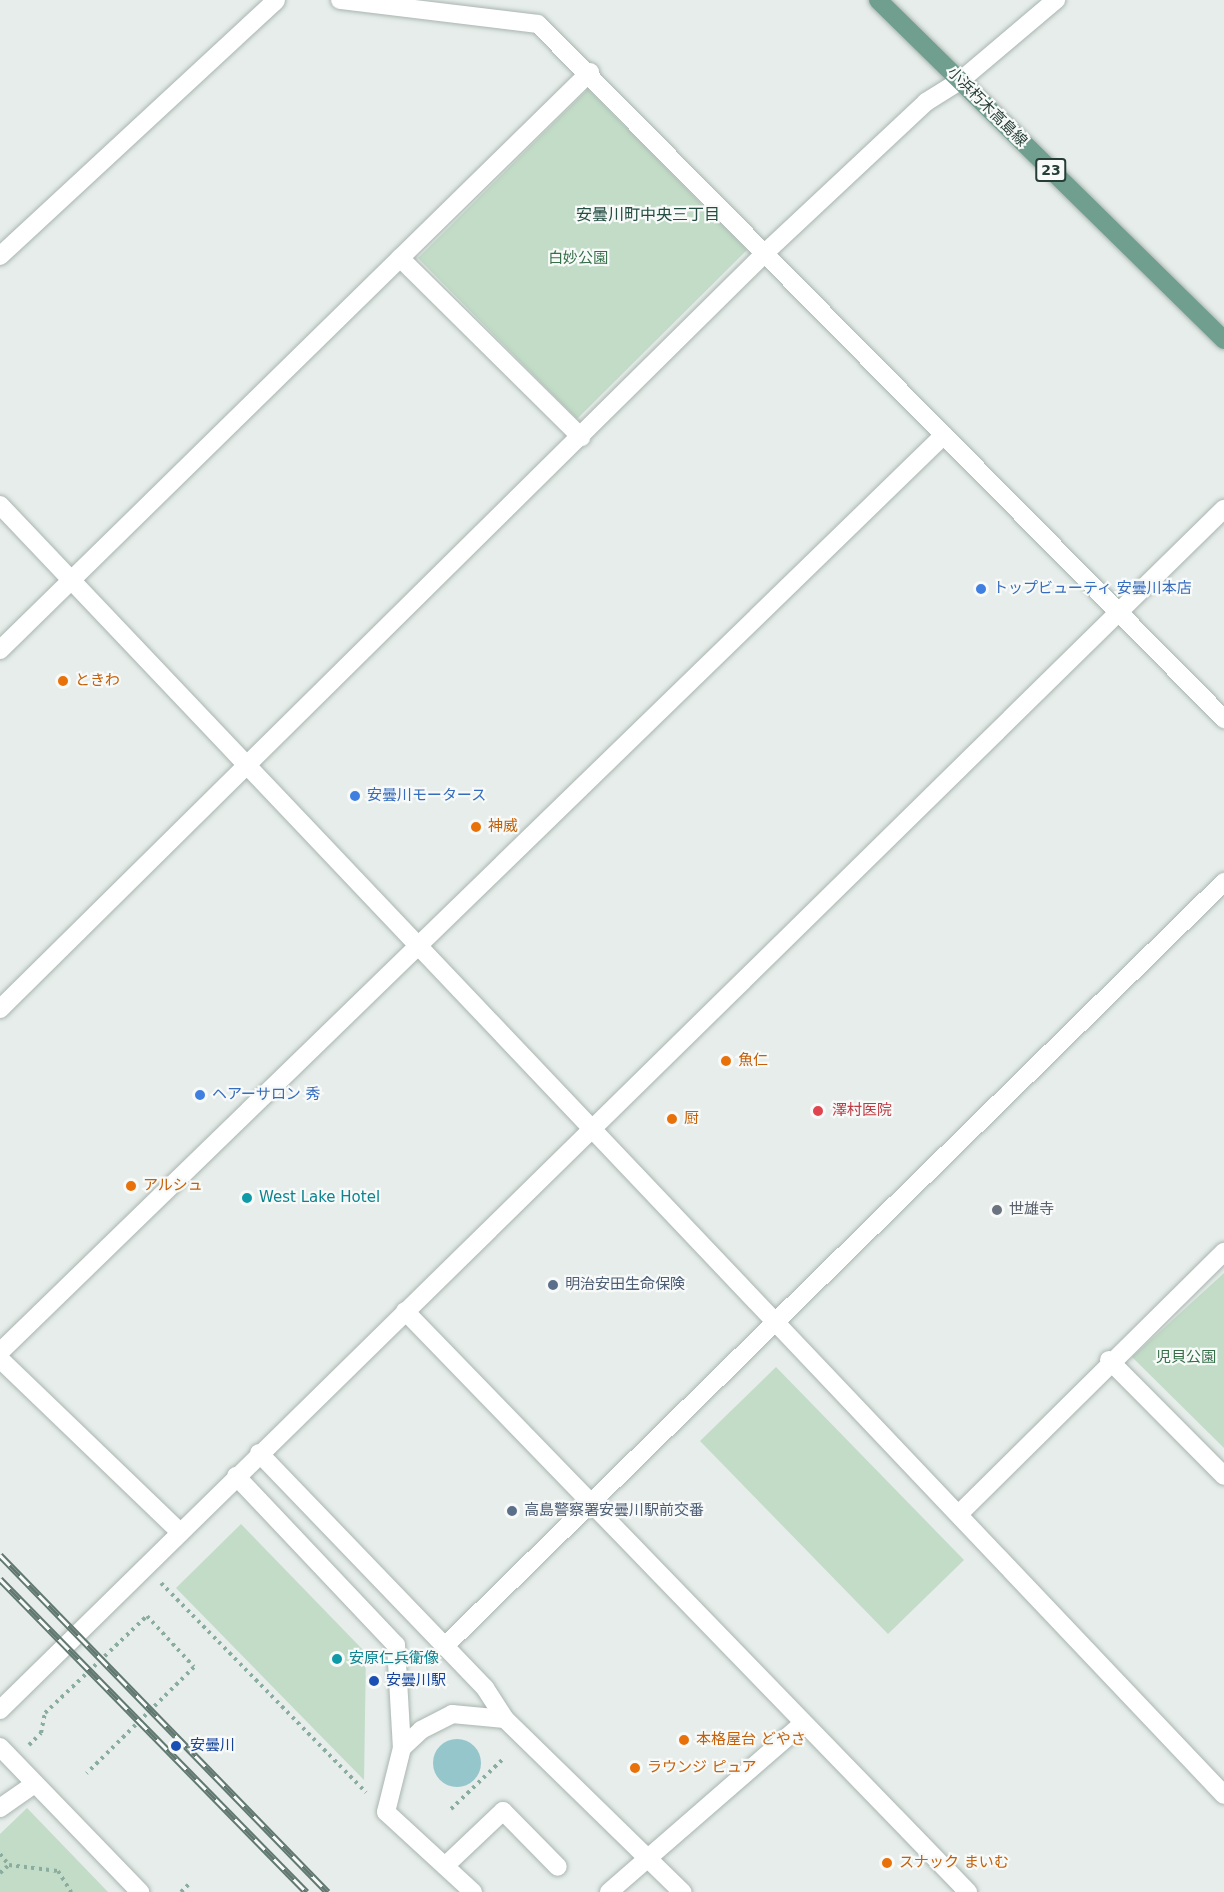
<!DOCTYPE html>
<meta charset="utf-8">
<style>
body{margin:0}
#map{position:relative;width:1224px;height:1892px;overflow:hidden;background:#e6edea;font-family:"DejaVu Sans","Noto Sans JP",sans-serif}
div>[style]{position:absolute}
.green>*{inset:0;background:#c2dcc7}
.water>*{inset:0;background:#95c6cc}
.round{border-radius:50%}
.path>*{height:4px;margin-top:-2px;transform-origin:0;background:repeating-linear-gradient(90deg,#8aada0 0 3px,transparent 0 7.5px)}
.roads{filter:drop-shadow(0 0 2px #a9b5b0) drop-shadow(0 0 2px #a9b5b0)}
.lane>*{height:18px;margin:-9px;padding:0 9px;transform-origin:9px;border-radius:9px;background:#fff}
.street>*{height:18px;margin:-9px;padding:0 9px;transform-origin:9px;border-radius:9px;background:#fff}
.secondary>*{height:18px;margin:-9px;padding:0 9px;transform-origin:9px;border-radius:9px;background:#fff}
.primary>*{height:18px;margin:-9px;padding:0 9px;transform-origin:9px;border-radius:9px;background:#709e8f}
.rail>*{height:7px;margin-top:-3.5px;transform-origin:0;background:repeating-linear-gradient(90deg,#f7faf8 0 14px,#627971 0 28px);box-sizing:border-box;border-block:2px solid #627971}
.dots>*{width:16px;height:16px;translate:-50% -50%;box-sizing:border-box;border:3px solid #f7faf8;border-radius:50%}
span{translate:-50% -50%;white-space:nowrap;text-align:center;line-height:1.15;-webkit-text-stroke:4.5px #f7faf8;paint-order:stroke}
.shield-label span{padding:2px 4px;background:#f7faf8;border:2px solid;border-radius:4px;-webkit-text-stroke-width:0}
.shield-label{font-size:14px;color:#273e36;font-weight:700}
.street-label{font-size:15px;color:#273e36}
.park-label{font-size:15px;color:#357049}
.shop-label{font-size:15px;color:#366cbe}
.left{translate:0 -50%;text-align:left}
.food-label{font-size:15px;color:#c56008}
.health-label{font-size:15px;color:#be3a42}
.culture-label{font-size:15px;color:#0d838f}
.worship-label{font-size:15px;color:#5b616d}
.service-label{font-size:15px;color:#4e5e75}
.transit-label{font-size:15px;color:#164399}
.neighbourhood-label{font-size:16px;color:#254e42}
</style>
<div id="map">
<div class="green">
<div style="clip-path:polygon(588px 89px,747px 250px,577px 419px,418px 258px)"></div>
<div style="clip-path:polygon(1224px 1273px,1224px 1448px,1132px 1357px)"></div>
<div style="clip-path:polygon(776px 1367px,964px 1560px,888px 1634px,700px 1441px)"></div>
<div style="clip-path:polygon(241px 1524px,366px 1653px,364px 1780px,176px 1588px)"></div>
<div style="clip-path:polygon(27px 1808px,108px 1892px,0 1892px,0 1834px)"></div>
</div>
<div class="water">
<div class="round" style="left:433px;top:1739px;width:48px;height:48px"></div>
</div>
<div class="path">
<div style="left:161px;top:1583px;width:293px;rotate:45.6deg"></div>
<div style="left:29px;top:1745px;width:17px;rotate:-45deg"></div>
<div style="left:41px;top:1733px;width:20px;rotate:-79deg"></div>
<div style="left:45px;top:1713px;width:141px;rotate:-43.6deg"></div>
<div style="left:147px;top:1616px;width:69px;rotate:47.3deg"></div>
<div style="left:194px;top:1667px;width:151px;rotate:135.3deg"></div>
<div style="left:451px;top:1809px;width:74px;rotate:-43.9deg"></div>
<div style="left:0;top:1854px;width:14px;rotate:51deg"></div>
<div style="left:9px;top:1865px;width:49px;rotate:7deg"></div>
<div style="left:58px;top:1871px;width:25px;rotate:58deg"></div>
<div style="left:0;top:1873px;width:12px;rotate:-42deg"></div>
<div style="left:181px;top:1892px;width:11px;rotate:-45deg"></div>
</div>
<div class="roads">
<div class="lane">
<div style="left:400px;top:258px;width:255px;rotate:44.7deg"></div>
<div style="left:445px;top:1866px;width:80px;rotate:-43.5deg"></div>
<div style="left:503px;top:1811px;width:78px;rotate:45.5deg"></div>
</div>
<div class="street">
<div style="left:340px;top:0;width:199px;rotate:6.9deg"></div>
<div style="left:538px;top:24px;width:977px;rotate:45.37deg"></div>
<div style="left:0;top:256px;width:376px;rotate:-42.8deg"></div>
<div style="left:0;top:650px;width:826px;rotate:-44.41deg"></div>
<div style="left:0;top:1009px;width:1078px;rotate:-44.66deg"></div>
<div style="left:767px;top:251px;width:218px;rotate:-43.1deg"></div>
<div style="left:926px;top:102px;width:40px;rotate:-32deg"></div>
<div style="left:405px;top:1311px;width:809px;rotate:45.9deg"></div>
<div style="left:0;top:1352px;width:1316px;rotate:-44.17deg"></div>
<div style="left:0;top:1359px;width:250px;rotate:43.9deg"></div>
<div style="left:1109px;top:1360px;width:163px;rotate:45.2deg"></div>
<div style="left:259px;top:1453px;width:326px;rotate:46.1deg"></div>
<div style="left:485px;top:1688px;width:37px;rotate:57deg"></div>
<div style="left:505px;top:1719px;width:248px;rotate:44.3deg"></div>
<div style="left:236px;top:1476px;width:233px;rotate:46.6deg"></div>
<div style="left:396px;top:1645px;width:103px;rotate:86.7deg"></div>
<div style="left:959px;top:1514px;width:373px;rotate:-44.7deg"></div>
<div style="left:444px;top:1647px;width:1093px;rotate:-44.44deg"></div>
<div style="left:0;top:1747px;width:202px;rotate:46deg"></div>
<div style="left:0;top:1808px;width:40px;rotate:-34.9deg"></div>
<div style="left:473px;top:1892px;width:118px;rotate:-137.4deg"></div>
<div style="left:386px;top:1812px;width:66px;rotate:-76deg"></div>
<div style="left:402px;top:1748px;width:26px;rotate:-43deg"></div>
<div style="left:421px;top:1730px;width:35px;rotate:-27deg"></div>
<div style="left:452px;top:1714px;width:53px;rotate:5.4deg"></div>
<div style="left:609px;top:1892px;width:254px;rotate:-41deg"></div>
</div>
<div class="secondary">
<div style="left:960px;top:81px;width:126px;rotate:-40.2deg"></div>
<div style="left:0;top:505px;width:1778px;rotate:46.5deg"></div>
<div style="left:0;top:1710px;width:1715px;rotate:-44.46deg"></div>
</div>
<div class="primary">
<div style="left:878px;top:0;width:485px;rotate:44.5deg"></div>
</div>
</div>
<div class="rail">
<div style="left:0;top:1555px;width:470px;rotate:45.8deg"></div>
<div style="left:0;top:1579px;width:438px;rotate:45.6deg"></div>
</div>
<div class="dots">
<div style="left:981px;top:589px;background:#3f7fe0"></div>
<div style="left:63px;top:681px;background:#e8710a"></div>
<div style="left:355px;top:796px;background:#3f7fe0"></div>
<div style="left:476px;top:827px;background:#e8710a"></div>
<div style="left:726px;top:1061px;background:#e8710a"></div>
<div style="left:200px;top:1095px;background:#3f7fe0"></div>
<div style="left:818px;top:1111px;background:#e0444e"></div>
<div style="left:672px;top:1119px;background:#e8710a"></div>
<div style="left:131px;top:1186px;background:#e8710a"></div>
<div style="left:247px;top:1198px;background:#0f9aa8"></div>
<div style="left:997px;top:1210px;background:#6b7280"></div>
<div style="left:553px;top:1285px;background:#5c6f8a"></div>
<div style="left:512px;top:1511px;background:#5c6f8a"></div>
<div style="left:337px;top:1659px;background:#0f9aa8"></div>
<div style="left:374px;top:1681px;background:#1a4fb4"></div>
<div style="left:684px;top:1740px;background:#e8710a"></div>
<div style="left:176px;top:1746px;background:#1a4fb4"></div>
<div style="left:635px;top:1768px;background:#e8710a"></div>
<div style="left:887px;top:1863px;background:#e8710a"></div>
</div>
<div class="shield-label">
<span style="left:1051px;top:170px">23</span>
</div>
<div class="street-label">
<span style="left:987px;top:107px;rotate:45deg">小浜朽木高島線</span>
</div>
<div class="park-label">
<span style="left:578px;top:259px">白妙公園</span>
<span style="left:1186px;top:1358px">児貝公園</span>
</div>
<div class="shop-label">
<span class="left" style="left:993px;top:589px">トップビューティ 安曇川本店</span>
<span class="left" style="left:367px;top:796px">安曇川モータース</span>
<span class="left" style="left:212px;top:1095px">ヘアーサロン 秀</span>
</div>
<div class="food-label">
<span class="left" style="left:75px;top:681px">ときわ</span>
<span class="left" style="left:488px;top:827px">神威</span>
<span class="left" style="left:738px;top:1061px">魚仁</span>
<span class="left" style="left:684px;top:1119px">厨</span>
<span class="left" style="left:143px;top:1186px">アルシュ</span>
<span class="left" style="left:696px;top:1740px">本格屋台 どやさ</span>
<span class="left" style="left:647px;top:1768px">ラウンジ ピュア</span>
<span class="left" style="left:899px;top:1863px">スナック まいむ</span>
</div>
<div class="health-label">
<span class="left" style="left:832px;top:1111px">澤村医院</span>
</div>
<div class="culture-label">
<span class="left" style="left:259px;top:1198px">West Lake Hotel</span>
<span class="left" style="left:349px;top:1659px">安原仁兵衛像</span>
</div>
<div class="worship-label">
<span class="left" style="left:1009px;top:1210px">世雄寺</span>
</div>
<div class="service-label">
<span class="left" style="left:565px;top:1285px">明治安田生命保険</span>
<span class="left" style="left:524px;top:1511px">高島警察署安曇川駅前交番</span>
</div>
<div class="transit-label">
<span class="left" style="left:386px;top:1681px">安曇川駅</span>
<span class="left" style="left:190px;top:1746px">安曇川</span>
</div>
<div class="neighbourhood-label">
<span style="left:648px;top:215px">安曇川町中央三丁目</span>
</div>
</div>
